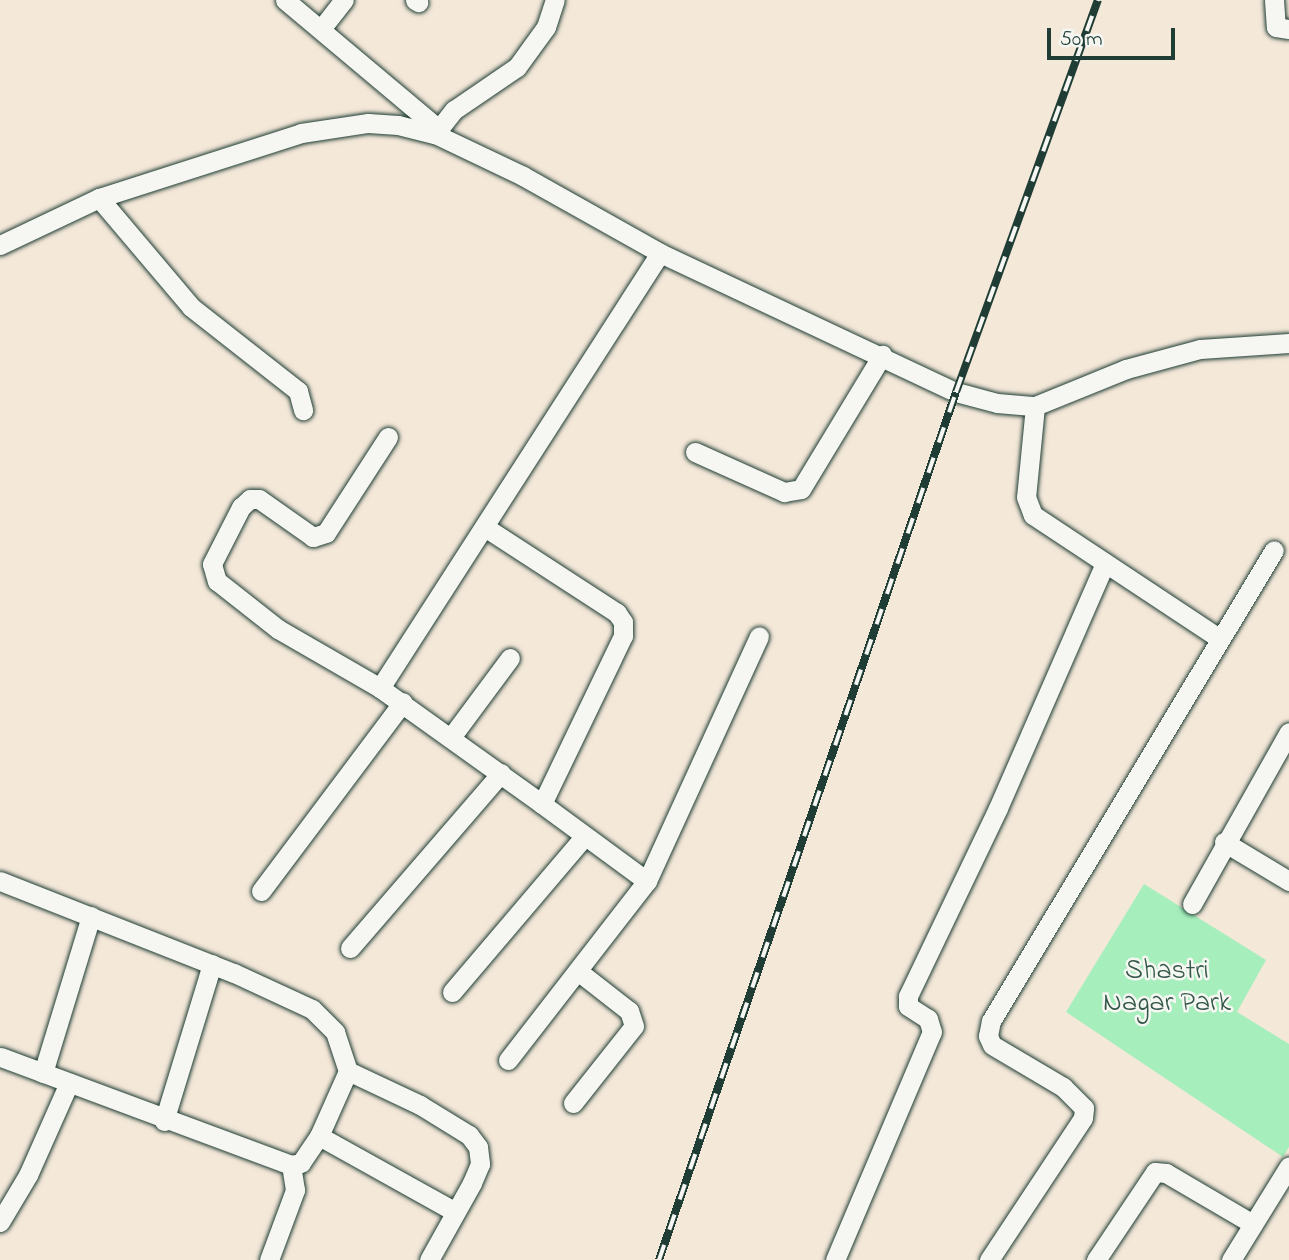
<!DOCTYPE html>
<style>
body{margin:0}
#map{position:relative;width:1289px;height:1260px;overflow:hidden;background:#f4e8d9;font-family:"Indie Flower",sans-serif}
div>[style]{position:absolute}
.green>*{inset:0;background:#a6efbd}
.roads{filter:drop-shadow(0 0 2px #1f3d34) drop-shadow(0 0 2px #1f3d34)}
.street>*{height:19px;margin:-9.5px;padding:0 9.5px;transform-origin:9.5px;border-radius:9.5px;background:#f6f6f2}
.rail>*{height:8px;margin-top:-4px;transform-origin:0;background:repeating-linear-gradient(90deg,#f6f6f2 0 16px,#1f3d34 0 32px);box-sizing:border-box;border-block:2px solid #1f3d34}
span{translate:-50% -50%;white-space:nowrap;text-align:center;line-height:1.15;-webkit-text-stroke:5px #f6f6f2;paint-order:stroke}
.park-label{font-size:28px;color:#335849}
.scale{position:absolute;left:1047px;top:28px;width:128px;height:32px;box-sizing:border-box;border:4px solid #1f3d34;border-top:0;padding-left:9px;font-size:21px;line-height:24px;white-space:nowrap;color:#1f3d34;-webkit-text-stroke:5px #f6f6f2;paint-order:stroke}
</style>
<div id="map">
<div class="green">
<div style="clip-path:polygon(1144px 884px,1266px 960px,1237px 1012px,1289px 1044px,1289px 1147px,1283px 1157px,1066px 1012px)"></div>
</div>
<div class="roads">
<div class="street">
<div style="left:285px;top:0;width:201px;rotate:40deg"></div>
<div style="left:415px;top:0;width:4px;rotate:34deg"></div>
<div style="left:1274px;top:0;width:27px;rotate:86deg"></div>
<div style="left:1276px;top:27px;width:13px;rotate:9deg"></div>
<div style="left:321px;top:29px;width:37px;rotate:-52deg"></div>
<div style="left:435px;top:134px;width:31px;rotate:-52deg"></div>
<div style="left:454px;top:110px;width:76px;rotate:-34.3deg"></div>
<div style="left:517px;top:67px;width:49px;rotate:-54.1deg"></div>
<div style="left:546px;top:27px;width:28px;rotate:-72deg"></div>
<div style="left:99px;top:198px;width:143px;rotate:49.8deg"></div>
<div style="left:191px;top:307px;width:136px;rotate:38.1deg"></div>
<div style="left:298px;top:391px;width:20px;rotate:75deg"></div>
<div style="left:0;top:245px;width:110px;rotate:-25.4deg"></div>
<div style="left:99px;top:198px;width:212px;rotate:-17.8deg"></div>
<div style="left:301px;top:133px;width:68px;rotate:-8.5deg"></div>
<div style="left:368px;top:123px;width:30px;rotate:4deg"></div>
<div style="left:398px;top:125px;width:38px;rotate:14deg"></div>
<div style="left:435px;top:134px;width:98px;rotate:25.5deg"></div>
<div style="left:523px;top:176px;width:157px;rotate:29.3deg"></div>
<div style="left:660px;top:253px;width:327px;rotate:25.2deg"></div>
<div style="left:956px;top:392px;width:42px;rotate:15deg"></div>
<div style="left:997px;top:403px;width:38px;rotate:5deg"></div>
<div style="left:1035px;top:406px;width:98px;rotate:-22.1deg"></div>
<div style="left:1126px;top:369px;width:77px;rotate:-15.1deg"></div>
<div style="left:1200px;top:349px;width:89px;rotate:-3.9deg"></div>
<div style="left:1035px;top:406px;width:91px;rotate:95.6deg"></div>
<div style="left:1026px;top:497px;width:19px;rotate:69deg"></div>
<div style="left:1033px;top:515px;width:223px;rotate:33.5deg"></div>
<div style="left:388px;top:437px;width:114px;rotate:122.9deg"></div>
<div style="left:326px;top:533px;width:14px;rotate:163deg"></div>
<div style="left:313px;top:537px;width:66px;rotate:-144.9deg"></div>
<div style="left:259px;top:499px;width:9px;rotate:180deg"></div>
<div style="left:250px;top:499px;width:12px;rotate:138deg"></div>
<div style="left:241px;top:507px;width:64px;rotate:117deg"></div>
<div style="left:212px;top:564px;width:18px;rotate:74deg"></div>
<div style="left:217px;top:581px;width:78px;rotate:38.2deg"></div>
<div style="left:278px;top:629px;width:118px;rotate:30deg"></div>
<div style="left:380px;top:688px;width:517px;rotate:-57.23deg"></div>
<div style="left:695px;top:452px;width:98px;rotate:24.2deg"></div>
<div style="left:784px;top:492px;width:17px;rotate:-10deg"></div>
<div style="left:801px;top:489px;width:157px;rotate:-58.8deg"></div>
<div style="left:380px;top:688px;width:199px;rotate:35.6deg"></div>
<div style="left:542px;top:804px;width:187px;rotate:-64.3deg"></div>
<div style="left:623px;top:636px;width:14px;rotate:-90deg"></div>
<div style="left:623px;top:622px;width:11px;rotate:-124deg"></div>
<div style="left:617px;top:613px;width:156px;rotate:-147deg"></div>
<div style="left:452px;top:736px;width:97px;rotate:-53.4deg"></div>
<div style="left:542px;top:804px;width:130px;rotate:36.3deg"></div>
<div style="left:647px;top:881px;width:269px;rotate:-65.4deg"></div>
<div style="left:1224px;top:842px;width:76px;rotate:31deg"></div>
<div style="left:0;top:881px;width:251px;rotate:21.5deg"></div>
<div style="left:234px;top:973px;width:86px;rotate:24.8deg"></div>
<div style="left:312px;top:1009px;width:33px;rotate:45deg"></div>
<div style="left:335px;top:1032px;width:41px;rotate:71.6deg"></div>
<div style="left:348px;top:1071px;width:71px;rotate:114deg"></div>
<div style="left:319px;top:1136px;width:32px;rotate:124deg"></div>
<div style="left:301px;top:1163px;width:10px;rotate:169deg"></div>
<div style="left:291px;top:1165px;width:310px;rotate:-159.6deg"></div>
<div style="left:261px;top:891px;width:236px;rotate:-53.1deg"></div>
<div style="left:1192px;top:904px;width:197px;rotate:-60.6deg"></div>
<div style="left:350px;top:948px;width:231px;rotate:-49.2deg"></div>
<div style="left:452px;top:992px;width:202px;rotate:-49.6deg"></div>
<div style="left:508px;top:1060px;width:227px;rotate:-52.2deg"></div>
<div style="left:348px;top:1071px;width:80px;rotate:25.3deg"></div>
<div style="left:420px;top:1105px;width:57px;rotate:31.5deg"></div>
<div style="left:469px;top:1135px;width:15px;rotate:53deg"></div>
<div style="left:478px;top:1147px;width:17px;rotate:83deg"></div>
<div style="left:480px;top:1164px;width:21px;rotate:113deg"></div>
<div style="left:472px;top:1183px;width:88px;rotate:119.2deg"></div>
<div style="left:43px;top:1073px;width:164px;rotate:-73deg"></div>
<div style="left:573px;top:1103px;width:98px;rotate:-51.6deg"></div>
<div style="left:634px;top:1026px;width:16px;rotate:-108deg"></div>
<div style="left:629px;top:1011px;width:63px;rotate:-142deg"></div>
<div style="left:164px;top:1121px;width:164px;rotate:-73deg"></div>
<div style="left:319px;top:1136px;width:154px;rotate:29.1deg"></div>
<div style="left:0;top:1222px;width:55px;rotate:-59.2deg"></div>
<div style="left:28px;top:1175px;width:101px;rotate:-66deg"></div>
<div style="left:269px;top:1260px;width:75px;rotate:-69.6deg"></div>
<div style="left:295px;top:1190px;width:25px;rotate:-99deg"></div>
<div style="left:835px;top:1260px;width:248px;rotate:-67deg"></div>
<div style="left:932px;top:1032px;width:14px;rotate:-107deg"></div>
<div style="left:928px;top:1019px;width:24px;rotate:-147deg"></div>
<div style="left:908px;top:1006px;width:10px;rotate:-90deg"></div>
<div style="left:908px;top:996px;width:208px;rotate:-64.4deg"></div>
<div style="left:998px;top:808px;width:265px;rotate:-66.4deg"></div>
<div style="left:989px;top:1260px;width:170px;rotate:-56.5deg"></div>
<div style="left:1083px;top:1118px;width:10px;rotate:-84deg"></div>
<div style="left:1084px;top:1108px;width:30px;rotate:-135deg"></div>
<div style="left:1063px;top:1087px;width:82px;rotate:-149.4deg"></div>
<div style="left:992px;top:1045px;width:10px;rotate:-114deg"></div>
<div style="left:988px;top:1036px;width:15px;rotate:-79deg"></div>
<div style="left:991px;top:1021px;width:549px;rotate:-59deg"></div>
<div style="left:1096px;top:1260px;width:106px;rotate:-56.2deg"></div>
<div style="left:1155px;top:1172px;width:11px;rotate:5deg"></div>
<div style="left:1166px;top:1173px;width:101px;rotate:30.4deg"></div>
<div style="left:1231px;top:1260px;width:110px;rotate:-58.3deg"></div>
</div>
</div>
<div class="rail">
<div style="left:659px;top:1260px;width:917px;rotate:-71.11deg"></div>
<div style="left:956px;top:392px;width:417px;rotate:-70.1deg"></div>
</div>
<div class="park-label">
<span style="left:1167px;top:988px">Shastri<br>Nagar Park</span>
</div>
<div class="scale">50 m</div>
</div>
